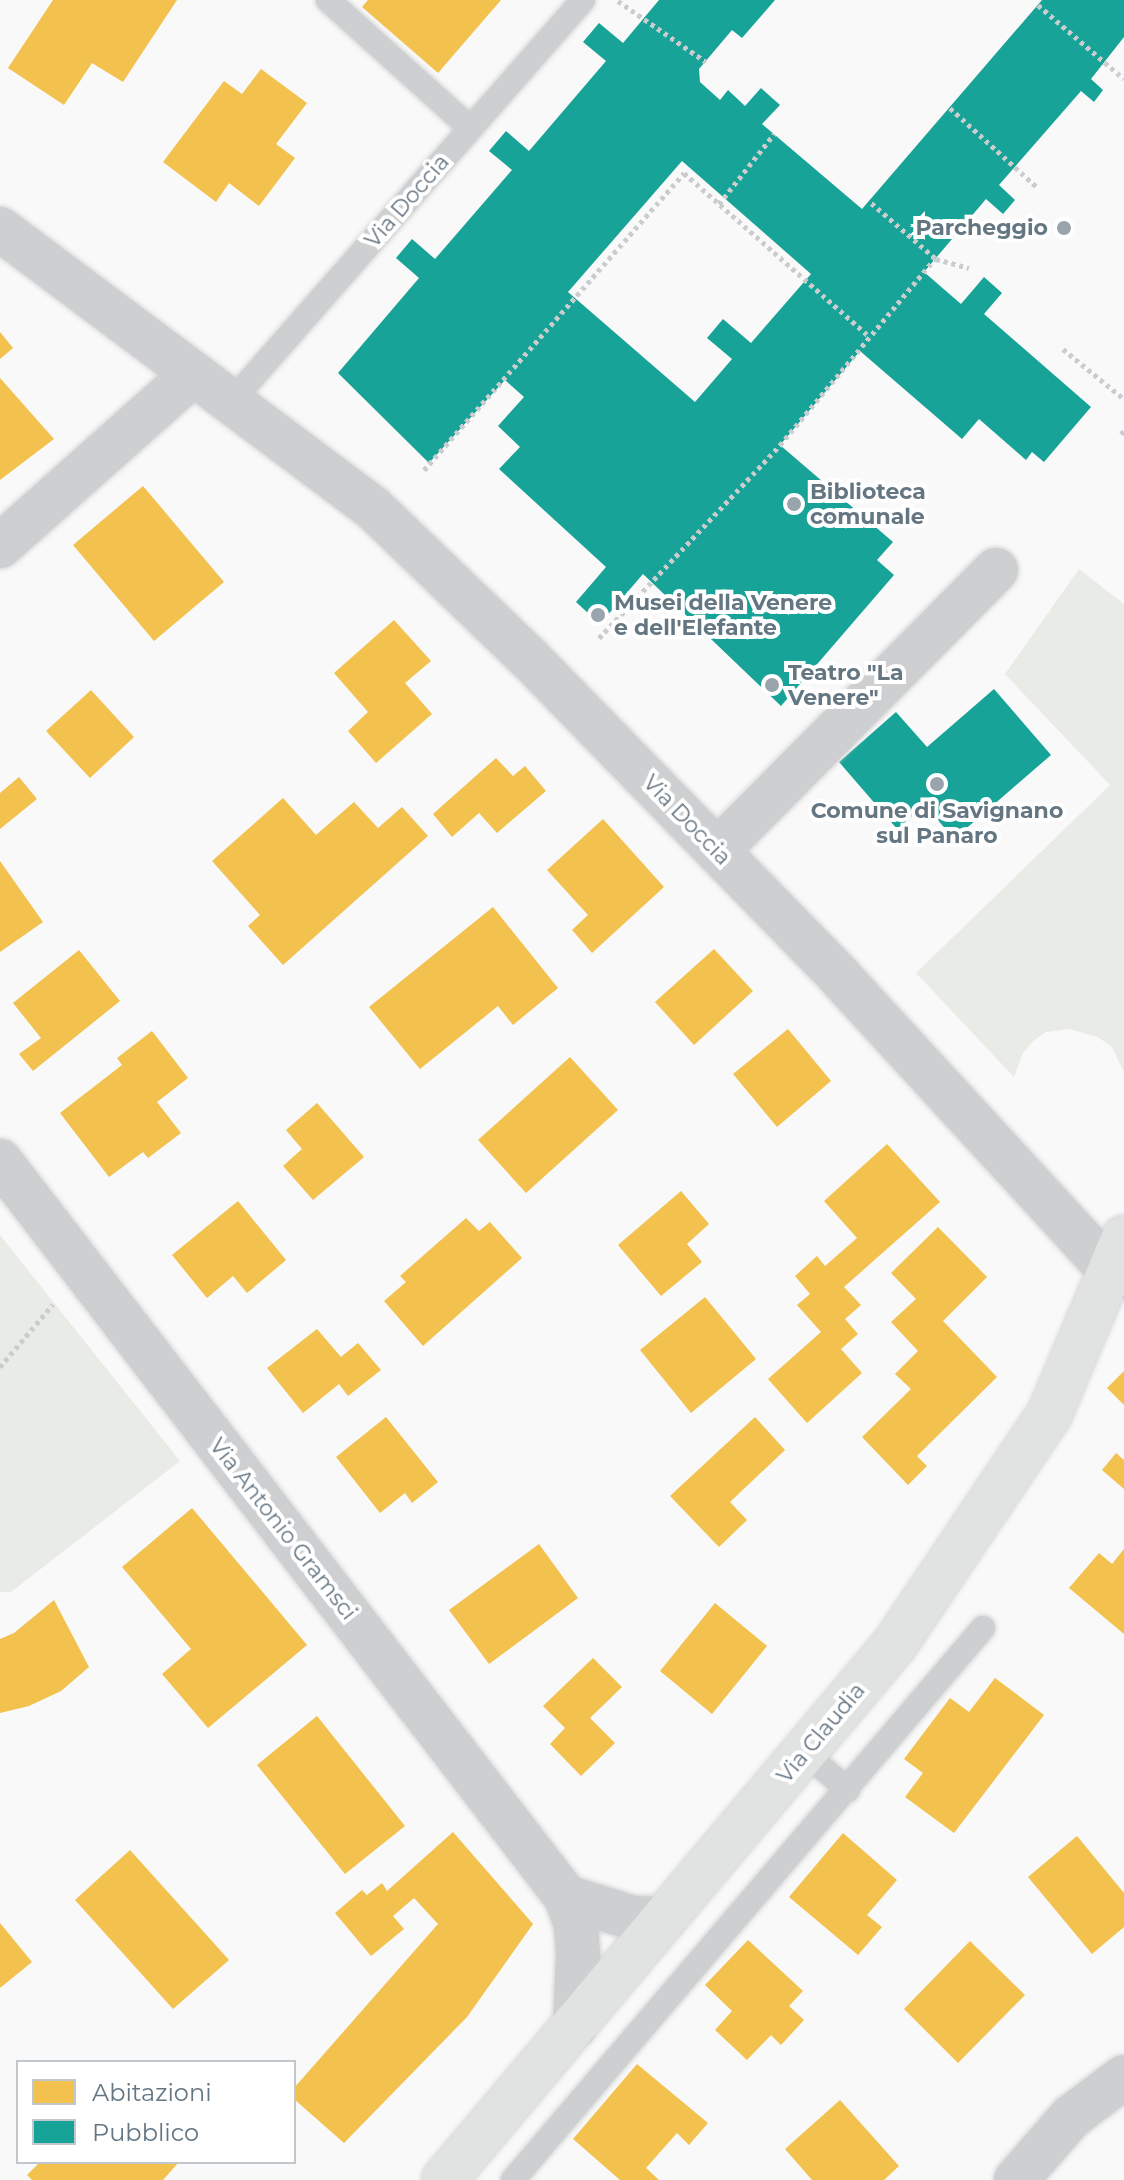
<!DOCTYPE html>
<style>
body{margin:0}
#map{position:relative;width:1124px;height:2180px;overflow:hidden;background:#f9f9f9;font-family:Montserrat,sans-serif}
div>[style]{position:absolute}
.green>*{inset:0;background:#e8ebe6}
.homes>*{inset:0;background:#f2c14e}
.public>*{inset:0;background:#17a398}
.path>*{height:5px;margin-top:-2.5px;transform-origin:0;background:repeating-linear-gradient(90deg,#cbcccd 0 4px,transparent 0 8px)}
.roads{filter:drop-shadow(0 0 2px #d5d6d7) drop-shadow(0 0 2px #d5d6d7)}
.lane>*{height:24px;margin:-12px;padding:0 12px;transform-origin:12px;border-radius:12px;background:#cecfd0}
.street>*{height:44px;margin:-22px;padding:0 22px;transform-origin:22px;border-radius:22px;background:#cecfd0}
.primary>*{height:44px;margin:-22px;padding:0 22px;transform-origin:22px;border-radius:22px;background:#e1e2e2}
.dots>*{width:22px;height:22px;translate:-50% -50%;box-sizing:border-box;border:4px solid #fff;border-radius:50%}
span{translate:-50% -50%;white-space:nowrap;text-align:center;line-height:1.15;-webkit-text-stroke:8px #fff;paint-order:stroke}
.street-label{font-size:22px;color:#657683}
.poi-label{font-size:22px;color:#657683;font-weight:700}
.right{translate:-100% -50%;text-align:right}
.left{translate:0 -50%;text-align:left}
.legend{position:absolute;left:16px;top:2060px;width:280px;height:104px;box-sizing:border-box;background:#fff;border:2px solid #c1c8cd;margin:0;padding:10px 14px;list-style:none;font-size:24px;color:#657683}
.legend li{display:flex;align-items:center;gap:16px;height:40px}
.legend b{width:40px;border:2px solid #c1c8cd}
</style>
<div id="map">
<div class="green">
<div style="clip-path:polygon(1079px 569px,1124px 604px,1124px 1072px,1112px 1047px,1098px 1037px,1069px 1029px,1046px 1032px,1033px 1041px,1023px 1053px,1014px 1077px,916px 973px,1110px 785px,1005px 674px)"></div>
<div style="clip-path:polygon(0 1235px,180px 1461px,11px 1592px,0 1592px)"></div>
</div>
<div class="homes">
<div style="clip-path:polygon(53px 0,177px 0,123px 82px,92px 63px,64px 105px,8px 68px)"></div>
<div style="clip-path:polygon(368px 0,501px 0,438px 73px,362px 7px)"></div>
<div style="clip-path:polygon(261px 69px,307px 103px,276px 144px,295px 158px,259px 206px,229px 183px,216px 202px,163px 162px,224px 81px,242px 94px)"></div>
<div style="clip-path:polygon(0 332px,13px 348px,0 359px)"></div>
<div style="clip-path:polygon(0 378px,54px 439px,0 480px)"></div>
<div style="clip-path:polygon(143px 486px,224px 582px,154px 641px,73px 545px)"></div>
<div style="clip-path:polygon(394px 620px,431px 661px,405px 683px,432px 714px,376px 763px,348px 731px,368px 712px,334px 673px)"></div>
<div style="clip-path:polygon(91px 690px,134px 737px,90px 778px,46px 731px)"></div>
<div style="clip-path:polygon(496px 758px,513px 776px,525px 766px,546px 791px,497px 833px,479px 813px,452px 837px,433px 814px)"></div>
<div style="clip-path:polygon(19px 777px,37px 799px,0 829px,0 793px)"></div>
<div style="clip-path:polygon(283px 798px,316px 835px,354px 802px,378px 828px,402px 807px,428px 836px,283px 965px,248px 926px,260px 915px,212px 861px)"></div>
<div style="clip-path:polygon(603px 819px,664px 887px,592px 953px,572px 930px,588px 915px,547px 870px)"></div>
<div style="clip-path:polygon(0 861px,43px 922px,0 952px)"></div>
<div style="clip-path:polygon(493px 907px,558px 988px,513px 1025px,498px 1006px,420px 1069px,369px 1007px)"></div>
<div style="clip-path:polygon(714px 949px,753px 991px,694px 1045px,655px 1002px)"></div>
<div style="clip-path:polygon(79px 950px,120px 1001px,33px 1071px,19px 1054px,41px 1038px,13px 1003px)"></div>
<div style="clip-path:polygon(788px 1029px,831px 1081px,777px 1127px,733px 1074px)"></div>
<div style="clip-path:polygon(152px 1031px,188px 1078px,157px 1102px,181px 1133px,148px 1158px,143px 1152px,109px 1177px,60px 1113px,122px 1065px,117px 1058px)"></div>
<div style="clip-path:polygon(570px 1057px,618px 1110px,526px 1193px,478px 1140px)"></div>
<div style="clip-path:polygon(317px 1103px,364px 1157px,313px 1200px,283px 1166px,302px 1149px,286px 1130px)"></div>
<div style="clip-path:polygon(887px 1144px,940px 1202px,844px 1287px,861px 1305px,845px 1319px,858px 1334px,841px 1349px,862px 1373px,807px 1423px,768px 1379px,821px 1332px,797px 1305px,810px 1294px,795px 1276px,817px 1256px,825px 1266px,857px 1238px,824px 1201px)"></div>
<div style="clip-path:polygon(681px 1191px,709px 1224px,687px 1244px,702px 1262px,661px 1296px,618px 1245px)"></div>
<div style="clip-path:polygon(238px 1201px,286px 1260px,247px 1293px,233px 1276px,207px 1298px,172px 1255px)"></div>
<div style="clip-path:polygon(466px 1218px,479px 1231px,490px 1222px,522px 1258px,423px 1346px,384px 1301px,406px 1282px,400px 1276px)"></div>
<div style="clip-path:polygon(938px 1227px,987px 1277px,943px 1321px,997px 1377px,917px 1456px,927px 1466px,908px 1485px,862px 1437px,911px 1389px,895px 1374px,918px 1351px,891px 1322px,916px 1299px,891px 1273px)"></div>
<div style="clip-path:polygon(705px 1297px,756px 1359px,691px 1413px,640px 1350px)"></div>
<div style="clip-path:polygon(317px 1329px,341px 1357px,358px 1343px,381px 1370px,348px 1396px,339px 1384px,303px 1413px,267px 1368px)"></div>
<div style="clip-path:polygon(1124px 1371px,1124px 1405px,1107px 1388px)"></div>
<div style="clip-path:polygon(386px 1417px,438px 1482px,412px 1503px,405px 1493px,380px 1513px,336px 1457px)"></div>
<div style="clip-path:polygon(755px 1417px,785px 1450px,730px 1502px,747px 1520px,719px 1547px,670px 1496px)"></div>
<div style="clip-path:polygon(1116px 1453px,1124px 1460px,1124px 1489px,1102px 1470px)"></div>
<div style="clip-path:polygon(192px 1508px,307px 1645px,208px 1728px,162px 1674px,191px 1649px,122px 1567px)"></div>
<div style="clip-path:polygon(539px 1544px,578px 1598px,489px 1664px,449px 1610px)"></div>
<div style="clip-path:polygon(1124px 1549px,1124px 1634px,1069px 1588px,1099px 1553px,1112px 1564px)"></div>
<div style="clip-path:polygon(54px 1600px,89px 1667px,61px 1691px,29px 1706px,0 1713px,0 1639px,14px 1633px)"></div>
<div style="clip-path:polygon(715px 1603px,767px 1646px,712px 1714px,660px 1671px)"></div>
<div style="clip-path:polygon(593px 1658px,622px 1687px,590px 1718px,615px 1743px,581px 1776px,550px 1744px,565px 1728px,543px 1706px)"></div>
<div style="clip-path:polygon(995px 1678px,1044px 1715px,954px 1833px,905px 1797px,923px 1773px,904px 1759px,950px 1698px,969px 1712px)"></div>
<div style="clip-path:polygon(317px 1716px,405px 1826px,345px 1874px,257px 1765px)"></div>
<div style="clip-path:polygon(453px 1832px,533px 1924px,467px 2017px,344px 2143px,294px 2099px,294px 2088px,438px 1924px,414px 1898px,393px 1916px,404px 1929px,371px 1956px,335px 1913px,362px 1890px,367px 1895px,382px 1883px,387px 1891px)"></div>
<div style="clip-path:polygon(843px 1833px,897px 1880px,867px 1915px,882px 1927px,858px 1955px,789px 1897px)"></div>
<div style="clip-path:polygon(1077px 1836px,1124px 1893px,1124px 1927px,1092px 1954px,1028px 1877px)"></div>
<div style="clip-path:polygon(130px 1850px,229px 1960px,173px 2009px,75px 1900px)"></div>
<div style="clip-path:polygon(0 1923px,32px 1962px,0 1988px)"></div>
<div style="clip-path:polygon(748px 1940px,803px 1991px,789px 2006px,804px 2020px,781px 2045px,771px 2035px,747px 2060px,715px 2030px,732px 2011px,705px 1985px)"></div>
<div style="clip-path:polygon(970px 1941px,1025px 1995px,958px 2063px,904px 2009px)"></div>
<div style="clip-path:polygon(637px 2064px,708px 2123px,689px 2145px,677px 2133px,646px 2168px,659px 2180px,620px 2180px,573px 2139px)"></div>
<div style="clip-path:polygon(840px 2100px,899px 2166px,884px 2180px,812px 2180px,785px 2149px)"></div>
<div style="clip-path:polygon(40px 2162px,179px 2162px,163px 2180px,32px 2180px,27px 2175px)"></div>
</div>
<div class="public">
<div style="clip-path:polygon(evenodd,659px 0,775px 0,742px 38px,732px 30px,699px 69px,700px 82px,720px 100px,728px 90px,745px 106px,761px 88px,780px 105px,762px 124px,862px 209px,1042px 0,1124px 0,1124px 37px,1091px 79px,1103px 90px,1094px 102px,1081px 91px,999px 185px,1015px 200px,1003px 214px,986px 199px,924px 272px,961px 304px,984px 277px,1002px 293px,984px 314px,1091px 407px,1044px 462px,1032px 452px,1026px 460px,979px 419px,962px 439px,860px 351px,780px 445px,893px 542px,877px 560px,894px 575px,781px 706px,643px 574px,600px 624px,576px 602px,606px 567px,499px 469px,520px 447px,498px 426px,524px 397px,505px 380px,429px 463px,338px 373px,419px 278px,396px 258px,412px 239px,435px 259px,512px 170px,489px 151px,506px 131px,529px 151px,606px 61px,583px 42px,599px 23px,623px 43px,659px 0,682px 161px,811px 274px,751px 343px,723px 319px,707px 338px,732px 359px,695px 402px,568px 292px,682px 161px)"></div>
<div style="clip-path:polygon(994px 689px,1051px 755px,954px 839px,925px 805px,897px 829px,839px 762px,896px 712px,927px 747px)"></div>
</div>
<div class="path">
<div style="left:618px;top:1px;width:107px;rotate:34.7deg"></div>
<div style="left:1038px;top:5px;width:113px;rotate:40.7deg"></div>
<div style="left:950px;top:108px;width:119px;rotate:42.3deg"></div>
<div style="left:719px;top:204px;width:89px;rotate:-51.8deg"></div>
<div style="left:936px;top:259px;width:34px;rotate:15deg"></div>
<div style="left:1063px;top:349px;width:79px;rotate:39.3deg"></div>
<div style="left:1121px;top:434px;width:4px;rotate:-45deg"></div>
<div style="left:424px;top:470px;width:395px;rotate:-48.8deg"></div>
<div style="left:684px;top:173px;width:248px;rotate:41.4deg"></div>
<div style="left:599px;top:638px;width:265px;rotate:-46.8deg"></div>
<div style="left:780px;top:445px;width:243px;rotate:-50.3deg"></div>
<div style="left:935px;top:258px;width:87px;rotate:-139.2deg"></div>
<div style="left:0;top:1367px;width:82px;rotate:-49.9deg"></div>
</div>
<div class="roads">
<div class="lane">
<div style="left:328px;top:0;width:191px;rotate:42deg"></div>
<div style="left:231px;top:402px;width:534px;rotate:-48.79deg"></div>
<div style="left:804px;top:1752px;width:58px;rotate:40.8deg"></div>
<div style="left:513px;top:2180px;width:725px;rotate:-49.59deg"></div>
</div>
<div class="street">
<div style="left:0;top:229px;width:466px;rotate:36.8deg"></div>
<div style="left:373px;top:508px;width:215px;rotate:43.9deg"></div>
<div style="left:528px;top:657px;width:446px;rotate:45.7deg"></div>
<div style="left:839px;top:976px;width:402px;rotate:47.4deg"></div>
<div style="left:1111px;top:1272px;width:14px;rotate:21deg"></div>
<div style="left:0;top:546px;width:259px;rotate:-41.7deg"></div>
<div style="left:717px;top:851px;width:396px;rotate:-45.2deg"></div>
<div style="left:0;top:1161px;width:928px;rotate:52.44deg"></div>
<div style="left:566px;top:1897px;width:30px;rotate:70deg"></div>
<div style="left:576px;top:1925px;width:30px;rotate:86deg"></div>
<div style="left:578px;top:1955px;width:71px;rotate:92.4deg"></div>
<div style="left:566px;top:1897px;width:70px;rotate:17.4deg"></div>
<div style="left:633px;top:1918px;width:31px;rotate:2deg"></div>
<div style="left:1016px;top:2180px;width:84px;rotate:-48.9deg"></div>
<div style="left:1071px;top:2117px;width:66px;rotate:-37deg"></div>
</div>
<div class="primary">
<div style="left:444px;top:2180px;width:700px;rotate:-49.92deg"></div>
<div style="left:895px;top:1644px;width:278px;rotate:-56.1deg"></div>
<div style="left:1050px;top:1413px;width:190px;rotate:-67.1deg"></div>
</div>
</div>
<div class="dots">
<div style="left:1064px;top:228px;background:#99a4ac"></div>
<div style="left:794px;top:504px;background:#99a4ac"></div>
<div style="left:598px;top:615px;background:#99a4ac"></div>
<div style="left:772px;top:685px;background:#99a4ac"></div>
<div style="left:937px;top:784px;background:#99a4ac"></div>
</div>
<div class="street-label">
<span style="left:407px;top:201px;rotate:-49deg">Via Doccia</span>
<span style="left:687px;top:820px;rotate:46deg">Via Doccia</span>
<span style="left:283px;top:1529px;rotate:52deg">Via Antonio Gramsci</span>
<span style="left:821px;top:1733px;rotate:-50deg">Via Claudia</span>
</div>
<div class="poi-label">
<span class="right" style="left:1048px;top:228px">Parcheggio</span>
<span class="left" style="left:810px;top:504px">Biblioteca<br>comunale</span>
<span class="left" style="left:614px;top:615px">Musei della Venere<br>e dell'Elefante</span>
<span class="left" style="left:788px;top:685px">Teatro "La<br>Venere"</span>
<span style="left:937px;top:823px">Comune di Savignano<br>sul Panaro</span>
</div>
<ul class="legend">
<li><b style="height:22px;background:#f2c14e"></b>Abitazioni</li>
<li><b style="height:22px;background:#17a398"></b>Pubblico</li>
</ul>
</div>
